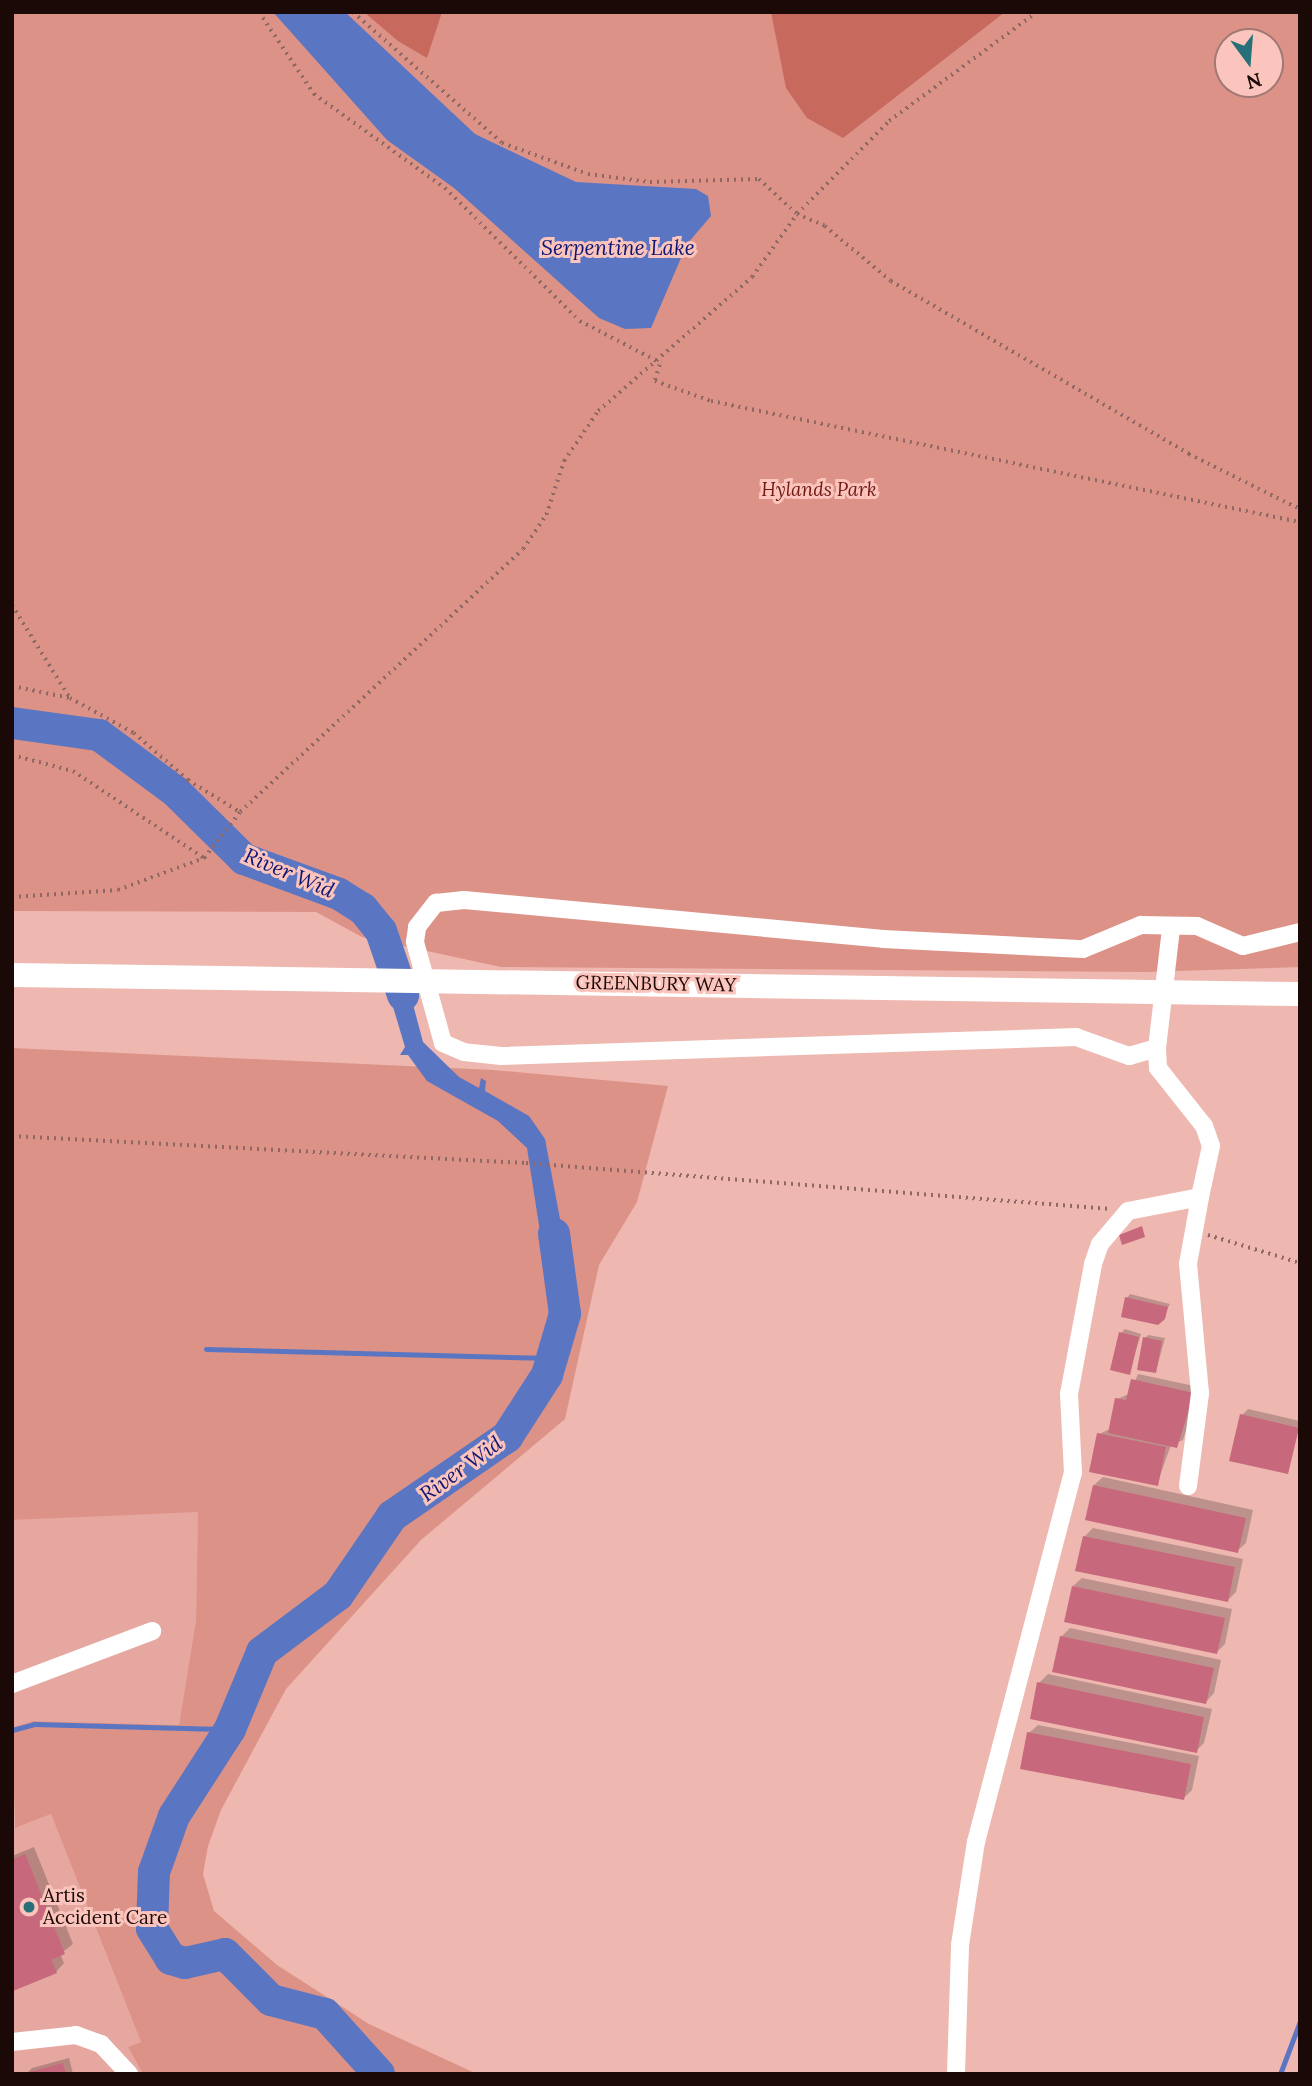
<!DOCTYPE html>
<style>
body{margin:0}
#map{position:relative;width:1312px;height:2086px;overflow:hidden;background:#eeb7af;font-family:Lora,serif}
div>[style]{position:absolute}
.built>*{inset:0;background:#e5a79f}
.green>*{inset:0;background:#dd9287}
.forest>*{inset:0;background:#c8695e}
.water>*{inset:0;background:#5a75c2}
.shadow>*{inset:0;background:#0003}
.stream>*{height:5px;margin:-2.5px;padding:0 2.5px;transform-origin:2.5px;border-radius:2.5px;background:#5a75c2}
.river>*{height:32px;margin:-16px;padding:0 16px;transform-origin:16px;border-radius:16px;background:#5a75c2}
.building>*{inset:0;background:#c8687c}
.path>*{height:3.5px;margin-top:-1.75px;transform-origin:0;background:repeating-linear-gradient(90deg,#8e6863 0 2px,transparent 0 7px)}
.minor>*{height:18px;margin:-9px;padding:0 9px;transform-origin:9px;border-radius:9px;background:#fff}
.highway>*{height:24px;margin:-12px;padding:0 12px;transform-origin:12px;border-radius:12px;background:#fff}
.dots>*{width:19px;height:19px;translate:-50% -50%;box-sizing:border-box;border:4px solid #fbc4bc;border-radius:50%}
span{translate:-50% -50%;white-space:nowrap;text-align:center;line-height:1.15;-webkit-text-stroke:6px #fbc4bc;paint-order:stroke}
.park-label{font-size:19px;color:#6f1713;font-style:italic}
.street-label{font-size:19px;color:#1b0907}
.poi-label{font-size:19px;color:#1b0907}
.left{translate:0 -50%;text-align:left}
.water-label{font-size:21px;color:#0e1774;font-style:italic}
.frame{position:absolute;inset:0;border:14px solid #1b0907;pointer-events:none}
.north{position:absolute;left:1214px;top:28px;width:70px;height:70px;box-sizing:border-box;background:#fbc4bc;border:2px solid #a17974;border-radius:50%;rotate:164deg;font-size:19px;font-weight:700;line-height:28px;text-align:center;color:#1b0907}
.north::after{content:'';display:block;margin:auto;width:24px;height:32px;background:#27707a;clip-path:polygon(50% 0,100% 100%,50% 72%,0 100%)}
</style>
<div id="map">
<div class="built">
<div style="clip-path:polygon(198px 1511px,196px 1620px,179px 1725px,32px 1721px,12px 1728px,12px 1520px)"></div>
<div style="clip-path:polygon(51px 1814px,141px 2042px,128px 2047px,143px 2074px,12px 2074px,12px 1821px,16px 1828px)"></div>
</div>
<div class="green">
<div style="clip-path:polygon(evenodd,12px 12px,1300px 12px,1300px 967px,1145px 972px,501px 967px,362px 937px,316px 912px,12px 911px,12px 12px,1228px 42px,1270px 42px,1270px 84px,1228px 84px,1228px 42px)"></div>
<div style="clip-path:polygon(12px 1048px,493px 1070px,668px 1086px,637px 1202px,599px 1265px,565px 1419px,421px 1540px,286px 1689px,221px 1810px,208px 1846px,203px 1874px,214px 1911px,277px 1965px,369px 2024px,477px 2074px,143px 2074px,128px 2047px,141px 2042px,51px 1814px,15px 1828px,12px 1728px,32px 1721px,179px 1725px,196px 1620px,198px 1512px,12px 1520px)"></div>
</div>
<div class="forest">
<div style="clip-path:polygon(364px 12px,442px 12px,427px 58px,398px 41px)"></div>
<div style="clip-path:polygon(771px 12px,1005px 12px,843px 138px,807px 118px,786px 88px)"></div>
</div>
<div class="water">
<div style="clip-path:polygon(273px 12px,345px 12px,475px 134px,576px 182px,696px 189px,708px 196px,711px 216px,687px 244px,651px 328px,625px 329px,599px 318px,454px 188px,387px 140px)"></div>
<div style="clip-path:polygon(399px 952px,423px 1042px,459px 1077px,479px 1088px,481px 1078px,486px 1081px,485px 1091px,529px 1116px,545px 1139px,570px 1272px,547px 1277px,527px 1148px,498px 1121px,427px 1081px,408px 1055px,400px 1055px,405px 1047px,377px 953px)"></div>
</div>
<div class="shadow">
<div style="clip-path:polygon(1130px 1294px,1170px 1304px,1161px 1320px,1127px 1298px)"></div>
<div style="clip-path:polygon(1125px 1329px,1141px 1334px,1129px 1373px,1121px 1333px)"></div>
<div style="clip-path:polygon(1148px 1335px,1165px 1338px,1156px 1371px,1145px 1338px)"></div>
<div style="clip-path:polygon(1138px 1374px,1199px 1387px,1183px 1440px,1171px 1445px,1157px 1484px,1099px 1434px,1110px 1429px,1117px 1399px,1129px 1394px)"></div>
<div style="clip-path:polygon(1248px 1409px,1300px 1421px,1288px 1472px,1242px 1415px)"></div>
<div style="clip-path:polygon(1103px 1477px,1253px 1510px,1246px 1543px,1237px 1551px,1094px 1485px)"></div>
<div style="clip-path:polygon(1093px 1528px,1243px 1559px,1236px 1592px,1228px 1600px,1084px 1537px)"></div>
<div style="clip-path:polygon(1082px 1578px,1232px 1609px,1225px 1644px,1217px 1652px,1073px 1586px)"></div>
<div style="clip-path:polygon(1070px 1628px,1221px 1660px,1214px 1693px,1206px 1702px,1061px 1637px)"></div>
<div style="clip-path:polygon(1048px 1674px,1212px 1709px,1204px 1743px,1196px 1751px,1039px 1683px)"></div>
<div style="clip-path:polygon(1038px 1725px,1199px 1756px,1192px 1790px,1183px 1799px,1029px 1733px)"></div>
<div style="clip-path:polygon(34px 1847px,73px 1944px,60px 1954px,64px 1963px,56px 1972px,14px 1989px,12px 1856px)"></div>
<div style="clip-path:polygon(69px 2058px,73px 2074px,26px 2074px,32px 2068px)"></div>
</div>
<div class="stream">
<div style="left:206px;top:1349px;width:348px;rotate:1.5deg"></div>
<div style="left:12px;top:1730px;width:23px;rotate:-15deg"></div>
<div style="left:34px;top:1724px;width:196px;rotate:1.5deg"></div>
<div style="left:1280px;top:2074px;width:57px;rotate:-69.3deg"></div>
</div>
<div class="river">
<div style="left:12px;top:723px;width:88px;rotate:7.9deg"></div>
<div style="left:99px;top:735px;width:94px;rotate:36.4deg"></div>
<div style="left:175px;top:791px;width:97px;rotate:44.6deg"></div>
<div style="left:244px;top:859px;width:101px;rotate:20.2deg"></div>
<div style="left:339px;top:894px;width:28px;rotate:32deg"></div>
<div style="left:363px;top:909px;width:28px;rotate:51deg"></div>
<div style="left:381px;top:931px;width:68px;rotate:71deg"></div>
<div style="left:379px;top:2074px;width:81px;rotate:-132deg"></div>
<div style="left:325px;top:2014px;width:56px;rotate:-165.5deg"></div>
<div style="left:271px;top:2000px;width:65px;rotate:-135deg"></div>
<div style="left:225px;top:1954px;width:41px;rotate:167.3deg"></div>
<div style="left:185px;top:1963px;width:15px;rotate:-164deg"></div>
<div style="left:171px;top:1959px;width:36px;rotate:-122deg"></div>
<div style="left:152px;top:1928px;width:56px;rotate:-88deg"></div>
<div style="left:154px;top:1872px;width:59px;rotate:-70.3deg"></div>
<div style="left:174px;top:1816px;width:103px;rotate:-57.2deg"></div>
<div style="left:230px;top:1729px;width:83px;rotate:-67.4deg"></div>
<div style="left:262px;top:1652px;width:95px;rotate:-36.9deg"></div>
<div style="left:338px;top:1595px;width:96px;rotate:-55.6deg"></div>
<div style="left:392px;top:1516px;width:140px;rotate:-34.5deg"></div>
<div style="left:507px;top:1437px;width:74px;rotate:-57.2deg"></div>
<div style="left:547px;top:1375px;width:64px;rotate:-73.6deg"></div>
<div style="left:565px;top:1314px;width:81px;rotate:-97.8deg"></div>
</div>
<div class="building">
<div style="clip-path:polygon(1142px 1226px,1145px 1237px,1122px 1245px,1119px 1235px)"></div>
<div style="clip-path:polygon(1125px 1297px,1168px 1307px,1165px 1319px,1158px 1325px,1121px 1317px)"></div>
<div style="clip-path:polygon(1119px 1332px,1139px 1337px,1130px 1375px,1110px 1370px)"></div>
<div style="clip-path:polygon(1143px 1337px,1162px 1341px,1156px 1373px,1137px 1370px)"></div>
<div style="clip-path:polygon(1131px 1379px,1194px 1393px,1177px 1448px,1108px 1433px,1115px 1398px,1126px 1400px)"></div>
<div style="clip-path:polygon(1240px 1414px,1299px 1428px,1288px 1474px,1229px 1461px)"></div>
<div style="clip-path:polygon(1097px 1433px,1166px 1447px,1158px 1486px,1089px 1472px)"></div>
<div style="clip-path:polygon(1093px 1485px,1246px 1518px,1238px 1553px,1085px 1520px)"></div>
<div style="clip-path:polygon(1083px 1536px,1235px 1567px,1228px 1602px,1075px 1571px)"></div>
<div style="clip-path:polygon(1072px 1586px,1225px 1618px,1217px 1654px,1064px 1622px)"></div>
<div style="clip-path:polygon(1060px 1636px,1214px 1668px,1206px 1704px,1052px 1672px)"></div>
<div style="clip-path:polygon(1037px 1682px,1204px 1717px,1197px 1753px,1030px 1719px)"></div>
<div style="clip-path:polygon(1027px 1732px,1191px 1764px,1184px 1800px,1020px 1769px)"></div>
<div style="clip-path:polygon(25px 1854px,65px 1954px,51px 1960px,57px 1973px,13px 1991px,12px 1860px)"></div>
<div style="clip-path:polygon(63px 2063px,66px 2074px,26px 2074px,26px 2073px)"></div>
</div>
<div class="path">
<div style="left:259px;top:12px;width:99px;rotate:56.1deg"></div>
<div style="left:314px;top:94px;width:161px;rotate:35.7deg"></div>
<div style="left:445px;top:188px;width:190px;rotate:44.6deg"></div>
<div style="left:580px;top:321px;width:91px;rotate:27.4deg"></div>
<div style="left:353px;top:12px;width:198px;rotate:41.3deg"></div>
<div style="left:502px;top:143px;width:91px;rotate:19.8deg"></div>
<div style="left:588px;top:174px;width:63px;rotate:7.4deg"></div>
<div style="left:650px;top:182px;width:109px;rotate:-1.6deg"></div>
<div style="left:759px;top:179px;width:52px;rotate:42.6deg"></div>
<div style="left:797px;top:214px;width:30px;rotate:23deg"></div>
<div style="left:825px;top:226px;width:86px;rotate:39.8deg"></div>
<div style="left:891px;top:281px;width:345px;rotate:30.1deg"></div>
<div style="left:1189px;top:454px;width:124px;rotate:26.4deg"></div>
<div style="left:660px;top:365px;width:17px;rotate:107deg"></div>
<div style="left:655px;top:381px;width:59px;rotate:19.7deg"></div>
<div style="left:711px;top:401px;width:601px;rotate:11.61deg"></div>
<div style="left:12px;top:605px;width:110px;rotate:58.1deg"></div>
<div style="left:12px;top:686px;width:59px;rotate:11.7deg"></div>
<div style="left:70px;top:698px;width:73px;rotate:28.7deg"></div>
<div style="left:134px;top:733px;width:72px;rotate:41deg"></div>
<div style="left:188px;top:780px;width:61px;rotate:31.6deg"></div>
<div style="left:12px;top:755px;width:63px;rotate:14.7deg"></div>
<div style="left:73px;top:771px;width:157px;rotate:33.6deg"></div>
<div style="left:12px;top:897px;width:106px;rotate:-3.8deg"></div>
<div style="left:118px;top:890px;width:92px;rotate:-20.4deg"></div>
<div style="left:204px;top:858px;width:58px;rotate:-52deg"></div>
<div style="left:240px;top:812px;width:386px;rotate:-42.9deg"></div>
<div style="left:523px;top:549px;width:41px;rotate:-55.9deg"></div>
<div style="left:546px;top:515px;width:57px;rotate:-71.6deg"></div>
<div style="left:564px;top:461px;width:60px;rotate:-55.8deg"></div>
<div style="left:598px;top:411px;width:204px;rotate:-41deg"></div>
<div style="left:752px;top:277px;width:77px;rotate:-54.5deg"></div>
<div style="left:797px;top:214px;width:131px;rotate:-45.3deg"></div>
<div style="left:889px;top:121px;width:184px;rotate:-36.4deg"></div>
<div style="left:12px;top:1136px;width:515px;rotate:3.01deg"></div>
<div style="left:526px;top:1163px;width:586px;rotate:4.5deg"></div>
<div style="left:1208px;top:1235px;width:96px;rotate:16.9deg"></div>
</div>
<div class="minor">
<div style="left:1157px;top:1048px;width:121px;rotate:-83.3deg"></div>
<div style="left:1188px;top:1486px;width:94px;rotate:-82.6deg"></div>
<div style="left:1200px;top:1393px;width:130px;rotate:-95.3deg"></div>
<div style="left:1188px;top:1264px;width:68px;rotate:-79.8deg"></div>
<div style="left:12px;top:1684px;width:150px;rotate:-20.7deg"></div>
<div style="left:12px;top:2042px;width:64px;rotate:-6.2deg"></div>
<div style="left:76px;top:2035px;width:27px;rotate:20deg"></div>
<div style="left:101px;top:2044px;width:41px;rotate:47deg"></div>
<div style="left:956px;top:2074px;width:129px;rotate:-88.2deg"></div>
<div style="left:960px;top:1945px;width:104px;rotate:-81.2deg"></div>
<div style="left:976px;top:1842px;width:382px;rotate:-75.3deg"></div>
<div style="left:1073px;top:1473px;width:79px;rotate:-92.9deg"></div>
<div style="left:1069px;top:1394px;width:132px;rotate:-79.5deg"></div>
<div style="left:1093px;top:1264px;width:21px;rotate:-71deg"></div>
<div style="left:1100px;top:1244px;width:43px;rotate:-49.7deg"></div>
<div style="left:1128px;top:1211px;width:73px;rotate:-11deg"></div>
<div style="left:1200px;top:1197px;width:52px;rotate:-77.8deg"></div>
<div style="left:1211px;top:1146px;width:21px;rotate:-109deg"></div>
<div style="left:1204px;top:1126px;width:74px;rotate:-128.4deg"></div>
<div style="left:1158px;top:1068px;width:20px;rotate:-93deg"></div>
<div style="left:1157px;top:1048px;width:29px;rotate:164deg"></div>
<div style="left:1129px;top:1056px;width:56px;rotate:-160.3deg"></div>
<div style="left:1076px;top:1037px;width:575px;rotate:178.11deg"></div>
<div style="left:501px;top:1056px;width:37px;rotate:-174deg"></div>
<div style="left:464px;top:1052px;width:23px;rotate:-157deg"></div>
<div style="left:443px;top:1043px;width:105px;rotate:-105.5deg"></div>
<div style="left:415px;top:942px;width:15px;rotate:-82deg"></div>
<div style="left:417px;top:927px;width:31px;rotate:-52deg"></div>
<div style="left:436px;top:903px;width:28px;rotate:-6deg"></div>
<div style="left:464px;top:900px;width:421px;rotate:5.3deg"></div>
<div style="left:883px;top:939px;width:200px;rotate:2.9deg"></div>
<div style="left:1083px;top:949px;width:63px;rotate:-22.5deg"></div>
<div style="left:1141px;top:925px;width:56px;rotate:1deg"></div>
<div style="left:1197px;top:926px;width:50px;rotate:23.5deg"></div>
<div style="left:1243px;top:946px;width:59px;rotate:-13.8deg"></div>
</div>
<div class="highway">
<div style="left:12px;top:975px;width:1288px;rotate:0.85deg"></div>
</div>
<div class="dots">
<div style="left:29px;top:1907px;background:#27707a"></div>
</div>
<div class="park-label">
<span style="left:819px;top:490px">Hylands Park</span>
</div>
<div class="street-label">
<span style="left:656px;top:984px;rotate:1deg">GREENBURY WAY</span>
</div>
<div class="poi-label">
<span class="left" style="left:43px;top:1907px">Artis<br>Accident Care</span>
</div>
<div class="water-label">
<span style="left:618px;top:248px">Serpentine Lake</span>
<span style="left:289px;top:873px;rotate:23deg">River Wid</span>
<span style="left:461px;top:1469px;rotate:-36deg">River Wid</span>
</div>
<div class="frame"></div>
<div class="north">N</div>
</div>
